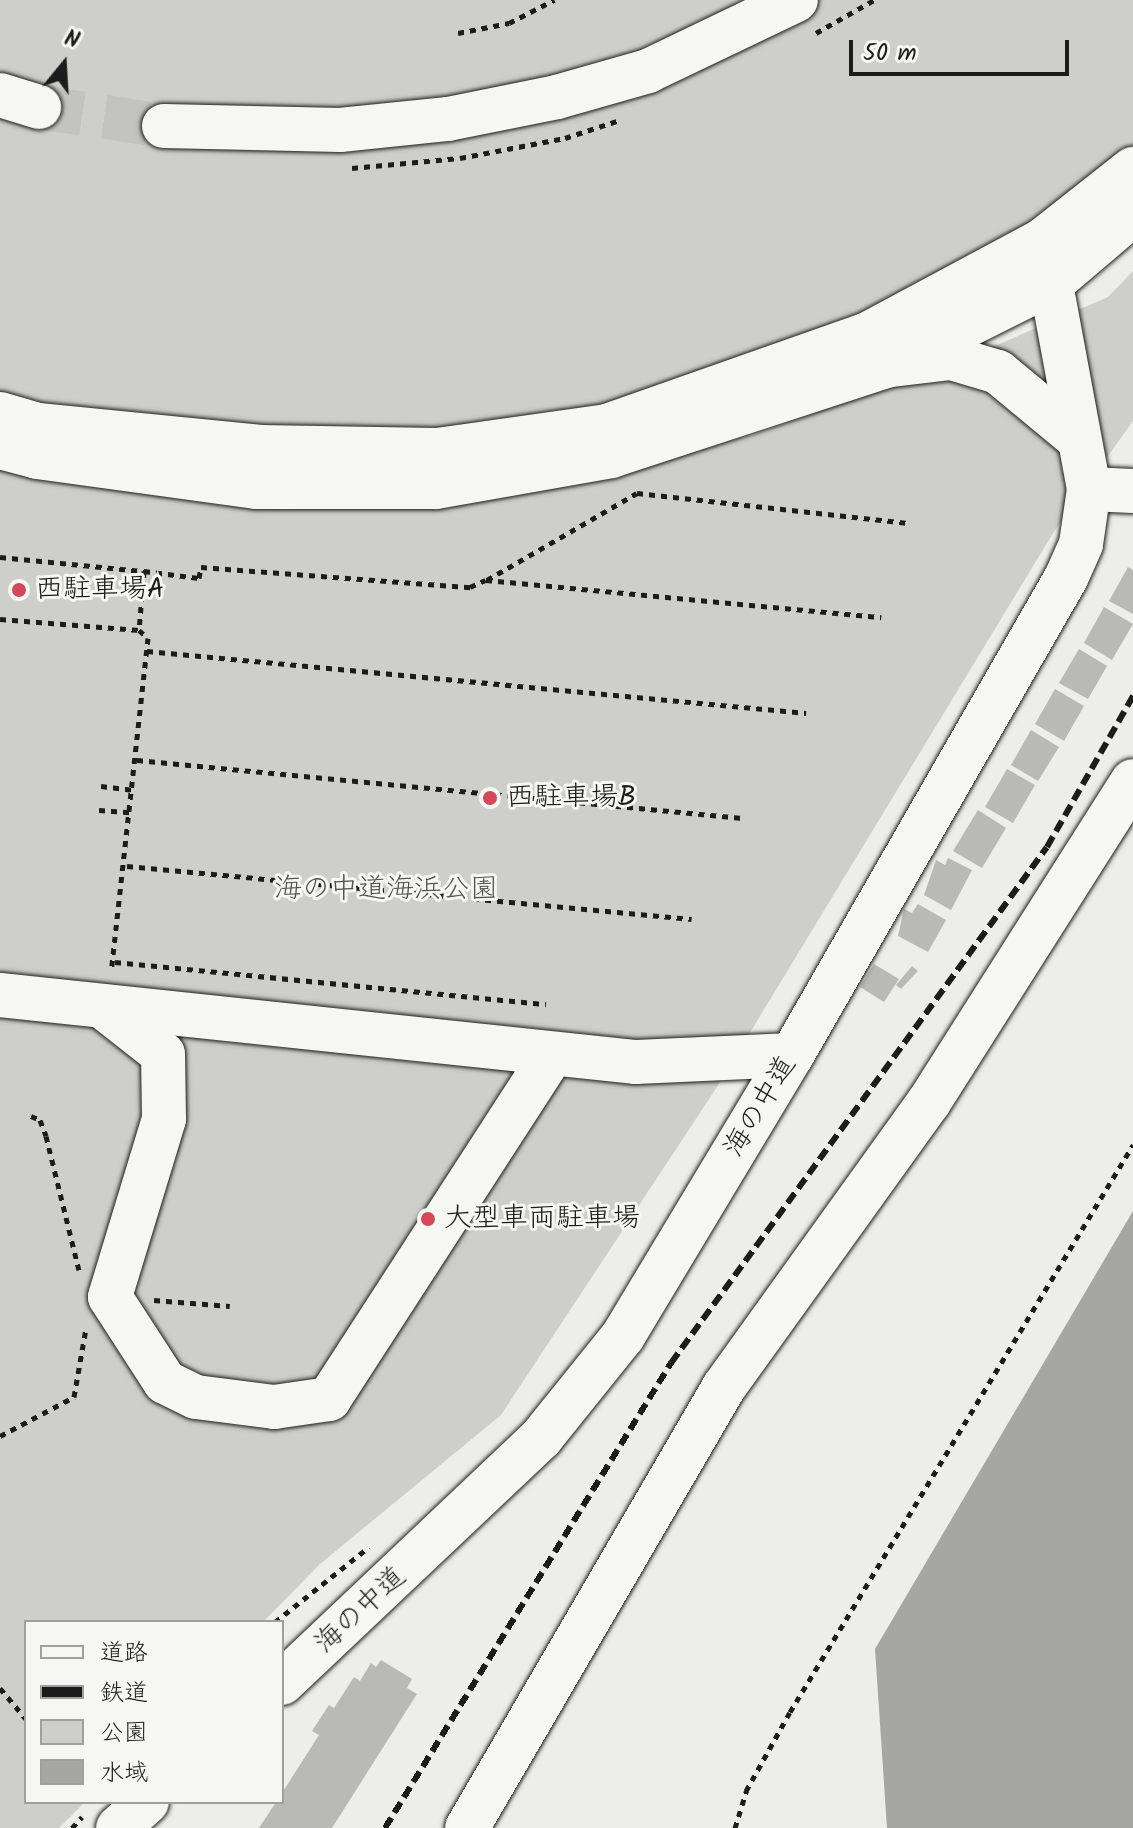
<!DOCTYPE html>
<meta charset="utf-8">
<style>
body{margin:0}
#map{position:relative;width:1133px;height:1828px;overflow:hidden;background:#edede9;font-family:Kalam,"Klee One",sans-serif}
div>[style]{position:absolute}
.green>*{inset:0;background:#cececb}
.water>*{inset:0;background:#a6a6a3}
.building>*{inset:0;background:#b9b9b6}
.minor-tunnel>*{height:44px;margin-top:-22px;transform-origin:0;background:repeating-linear-gradient(90deg,#c3c3c0 0 44px,transparent 0 66px)}
.path>*{height:5px;margin-top:-2.5px;transform-origin:0;background:repeating-linear-gradient(90deg,#1c1c1c 0 6px,transparent 0 12px)}
.roads{filter:drop-shadow(0 0 2px #1c1c1c) drop-shadow(0 0 2px #1c1c1c)}
.minor>*{height:44px;margin:-22px;padding:0 22px;transform-origin:22px;border-radius:22px;background:#f6f6f2}
.major>*{height:44px;margin:-22px;padding:0 22px;transform-origin:22px;border-radius:22px;background:#f6f6f2}
.rail>*{height:6px;margin-top:-3px;transform-origin:0;background:repeating-linear-gradient(90deg,#1c1c1c 0 12px,transparent 0 18px)}
.dots>*{width:22px;height:22px;translate:-50% -50%;box-sizing:border-box;border:4px solid #f6f6f2;border-radius:50%}
span{translate:-50% -50%;white-space:nowrap;text-align:center;line-height:1.15;-webkit-text-stroke:6px #f6f6f2;paint-order:stroke}
.poi-label{font-size:28px;color:#1c1c1c}
.left{translate:0 -50%;text-align:left}
.park-label{font-size:28px;color:#515151}
.street-label{font-size:28px;color:#1c1c1c}
.legend{position:absolute;left:24px;top:1620px;width:260px;height:184px;box-sizing:border-box;background:#f6f6f2;border:2px solid #9f9f9c;margin:0;padding:10px 14px;list-style:none;font-size:24px;color:#1c1c1c}
.legend li{display:flex;align-items:center;gap:16px;height:40px}
.legend b{width:40px;border:2px solid #9f9f9c}
.north{position:absolute;left:24px;top:24px;width:80px;height:80px;-webkit-text-stroke:6px #f6f6f2;paint-order:stroke;rotate:18deg;font-size:22px;font-weight:700;line-height:32px;text-align:center;color:#1c1c1c}
.north::after{content:'';display:block;margin:auto;width:28px;height:36px;background:#1c1c1c;clip-path:polygon(50% 0,100% 100%,50% 72%,0 100%)}
.scale{position:absolute;left:849px;top:40px;width:220px;height:36px;box-sizing:border-box;border:4px solid #1c1c1c;border-top:0;padding-left:10px;font-size:24px;line-height:28px;white-space:nowrap;color:#1c1c1c;-webkit-text-stroke:6px #f6f6f2;paint-order:stroke}
</style>
<div id="map">
<div class="green">
<div style="clip-path:polygon(0 0,1133px 0,1133px 152px,1045px 227px,862px 327px,608px 416px,433px 438px,267px 439px,0 404px)"></div>
<div style="clip-path:polygon(1133px 271px,1133px 421px,1055px 530px,717px 1087px,501px 1415px,320px 1564px,263px 1622px,26px 1622px,26px 1802px,85px 1802px,59px 1828px,0 1828px,0 457px,282px 510px,487px 497px,754px 435px,988px 349px,1108px 297px)"></div>
</div>
<div class="water">
<div style="clip-path:polygon(1133px 1211px,1133px 1828px,887px 1828px,875px 1649px)"></div>
</div>
<div class="building">
<div style="clip-path:polygon(1128px 567px,1133px 570px,1133px 614px,1109px 601px)"></div>
<div style="clip-path:polygon(1104px 607px,1133px 624px,1112px 660px,1084px 643px)"></div>
<div style="clip-path:polygon(1079px 649px,1107px 666px,1088px 699px,1059px 683px)"></div>
<div style="clip-path:polygon(1055px 689px,1084px 706px,1064px 741px,1035px 724px)"></div>
<div style="clip-path:polygon(1031px 730px,1059px 747px,1038px 781px,1011px 765px)"></div>
<div style="clip-path:polygon(1007px 769px,1035px 785px,1013px 823px,985px 807px)"></div>
<div style="clip-path:polygon(978px 810px,1006px 828px,982px 868px,953px 851px)"></div>
<div style="clip-path:polygon(948px 858px,972px 870px,951px 910px,924px 895px,936px 860px,945px 865px)"></div>
<div style="clip-path:polygon(918px 904px,946px 920px,928px 952px,898px 936px,904px 909px,912px 913px)"></div>
<div style="clip-path:polygon(874px 964px,899px 979px,884px 1002px,860px 987px)"></div>
<div style="clip-path:polygon(912px 966px,918px 971px,901px 989px,896px 985px)"></div>
<div style="clip-path:polygon(381px 1660px,412px 1679px,407px 1688px,417px 1694px,332px 1828px,259px 1828px,276px 1802px,282px 1802px,282px 1793px,319px 1735px,312px 1731px,329px 1705px,334px 1708px,354px 1677px,360px 1681px,371px 1663px,376px 1667px)"></div>
</div>
<div class="minor-tunnel">
<div style="left:39px;top:107px;width:126px;rotate:8.6deg"></div>
</div>
<div class="path">
<div style="left:458px;top:33px;width:52px;rotate:-11.1deg"></div>
<div style="left:509px;top:23px;width:51px;rotate:-27.1deg"></div>
<div style="left:816px;top:33px;width:67px;rotate:-29.6deg"></div>
<div style="left:352px;top:168px;width:108px;rotate:-5.3deg"></div>
<div style="left:460px;top:158px;width:107px;rotate:-10.8deg"></div>
<div style="left:565px;top:138px;width:55px;rotate:-18.1deg"></div>
<div style="left:0;top:557px;width:145px;rotate:5.6deg"></div>
<div style="left:144px;top:571px;width:59px;rotate:94.8deg"></div>
<div style="left:144px;top:571px;width:55px;rotate:7.3deg"></div>
<div style="left:199px;top:578px;width:11px;rotate:-80deg"></div>
<div style="left:201px;top:567px;width:270px;rotate:4.3deg"></div>
<div style="left:470px;top:587px;width:17px;rotate:-24deg"></div>
<div style="left:486px;top:580px;width:397px;rotate:5.4deg"></div>
<div style="left:487px;top:580px;width:173px;rotate:-30.1deg"></div>
<div style="left:637px;top:493px;width:275px;rotate:6.3deg"></div>
<div style="left:0;top:619px;width:139px;rotate:4.5deg"></div>
<div style="left:139px;top:630px;width:12px;rotate:42deg"></div>
<div style="left:148px;top:638px;width:335px;rotate:96.3deg"></div>
<div style="left:147px;top:651px;width:662px;rotate:5.37deg"></div>
<div style="left:137px;top:760px;width:608px;rotate:5.48deg"></div>
<div style="left:101px;top:786px;width:31px;rotate:7deg"></div>
<div style="left:99px;top:810px;width:31px;rotate:4deg"></div>
<div style="left:127px;top:866px;width:567px;rotate:5.36deg"></div>
<div style="left:115px;top:962px;width:433px;rotate:5.6deg"></div>
<div style="left:31px;top:1116px;width:10px;rotate:24deg"></div>
<div style="left:40px;top:1120px;width:17px;rotate:69deg"></div>
<div style="left:46px;top:1136px;width:138px;rotate:76.2deg"></div>
<div style="left:154px;top:1300px;width:76px;rotate:4.5deg"></div>
<div style="left:0;top:1436px;width:84px;rotate:-27.8deg"></div>
<div style="left:74px;top:1397px;width:70px;rotate:-80.1deg"></div>
<div style="left:275px;top:1622px;width:120px;rotate:-38.6deg"></div>
<div style="left:0;top:1688px;width:40px;rotate:50deg"></div>
<div style="left:72px;top:1828px;width:15px;rotate:-48deg"></div>
<div style="left:735px;top:1828px;width:39px;rotate:-73deg"></div>
<div style="left:746px;top:1791px;width:90px;rotate:-60.9deg"></div>
<div style="left:790px;top:1712px;width:663px;rotate:-58.83deg"></div>
</div>
<div class="roads">
<div class="minor">
<div style="left:0;top:95px;width:41px;rotate:17.1deg"></div>
<div style="left:164px;top:126px;width:176px;rotate:1.3deg"></div>
<div style="left:340px;top:130px;width:109px;rotate:-5.8deg"></div>
<div style="left:448px;top:119px;width:111px;rotate:-11.4deg"></div>
<div style="left:557px;top:97px;width:95px;rotate:-15.9deg"></div>
<div style="left:648px;top:71px;width:164px;rotate:-25.6deg"></div>
<div style="left:892px;top:365px;width:59px;rotate:-6.8deg"></div>
<div style="left:951px;top:358px;width:49px;rotate:16.6deg"></div>
<div style="left:998px;top:372px;width:105px;rotate:39.6deg"></div>
<div style="left:1089px;top:489px;width:44px;rotate:2.6deg"></div>
<div style="left:0;top:995px;width:640px;rotate:6.01deg"></div>
<div style="left:636px;top:1062px;width:156px;rotate:-2.6deg"></div>
<div style="left:103px;top:1007px;width:76px;rotate:38.1deg"></div>
<div style="left:163px;top:1054px;width:65px;rotate:89.1deg"></div>
<div style="left:164px;top:1119px;width:186px;rotate:106.9deg"></div>
<div style="left:110px;top:1297px;width:101px;rotate:57.1deg"></div>
<div style="left:165px;top:1382px;width:34px;rotate:26deg"></div>
<div style="left:196px;top:1397px;width:79px;rotate:7.3deg"></div>
<div style="left:274px;top:1407px;width:56px;rotate:-8.3deg"></div>
<div style="left:329px;top:1399px;width:411px;rotate:-57.1deg"></div>
<div style="left:282px;top:1683px;width:357px;rotate:-43.4deg"></div>
<div style="left:541px;top:1438px;width:131px;rotate:-51.2deg"></div>
<div style="left:623px;top:1336px;width:328px;rotate:-59deg"></div>
<div style="left:792px;top:1055px;width:550px;rotate:-60.13deg"></div>
<div style="left:1066px;top:578px;width:37px;rotate:-66deg"></div>
<div style="left:1081px;top:544px;width:56px;rotate:-81.7deg"></div>
<div style="left:1089px;top:489px;width:247px;rotate:-100.5deg"></div>
<div style="left:118px;top:1828px;width:39px;rotate:-42deg"></div>
<div style="left:467px;top:1828px;width:510px;rotate:-59.77deg"></div>
<div style="left:724px;top:1387px;width:351px;rotate:-54.3deg"></div>
<div style="left:929px;top:1102px;width:380px;rotate:-57.6deg"></div>
</div>
<div class="major">
<div style="left:0;top:414px;width:40px;rotate:16deg"></div>
<div style="left:38px;top:425px;width:224px;rotate:5.6deg"></div>
<div style="left:261px;top:447px;width:176px;rotate:1deg"></div>
<div style="left:437px;top:450px;width:172px;rotate:-8deg"></div>
<div style="left:607px;top:426px;width:275px;rotate:-19.4deg"></div>
<div style="left:866px;top:335px;width:201px;rotate:-28.2deg"></div>
<div style="left:1043px;top:240px;width:115px;rotate:-38.3deg"></div>
<div style="left:0;top:447px;width:38px;rotate:15deg"></div>
<div style="left:37px;top:457px;width:221px;rotate:7.8deg"></div>
<div style="left:256px;top:487px;width:180px"></div>
<div style="left:436px;top:487px;width:178px;rotate:-10deg"></div>
<div style="left:611px;top:456px;width:289px;rotate:-18.1deg"></div>
<div style="left:886px;top:366px;width:186px;rotate:-26.6deg"></div>
<div style="left:1052px;top:283px;width:106px;rotate:-40.4deg"></div>
</div>
</div>
<div class="rail">
<div style="left:385px;top:1828px;width:546px;rotate:-58.41deg"></div>
<div style="left:671px;top:1363px;width:638px;rotate:-53.92deg"></div>
<div style="left:1047px;top:847px;width:174px;rotate:-60.3deg"></div>
</div>
<div class="dots">
<div style="left:19px;top:590px;background:#d1495b"></div>
<div style="left:490px;top:798px;background:#d1495b"></div>
<div style="left:428px;top:1219px;background:#d1495b"></div>
</div>
<div class="poi-label">
<span class="left" style="left:35px;top:590px">西駐車場A</span>
<span class="left" style="left:506px;top:798px">西駐車場B</span>
<span class="left" style="left:444px;top:1219px">大型車両駐車場</span>
</div>
<div class="park-label">
<span style="left:386px;top:890px">海の中道海浜公園</span>
</div>
<div class="street-label">
<span style="left:761px;top:1107px;rotate:-59deg">海の中道</span>
<span style="left:361px;top:1611px;rotate:-43deg">海の中道</span>
</div>
<ul class="legend">
<li><b style="height:10px;background:#f6f6f2"></b>道路</li>
<li><b style="height:10px;background:#1c1c1c"></b>鉄道</li>
<li><b style="height:22px;background:#cececb"></b>公園</li>
<li><b style="height:22px;background:#a6a6a3"></b>水域</li>
</ul>
<div class="north">N</div>
<div class="scale">50 m</div>
</div>
